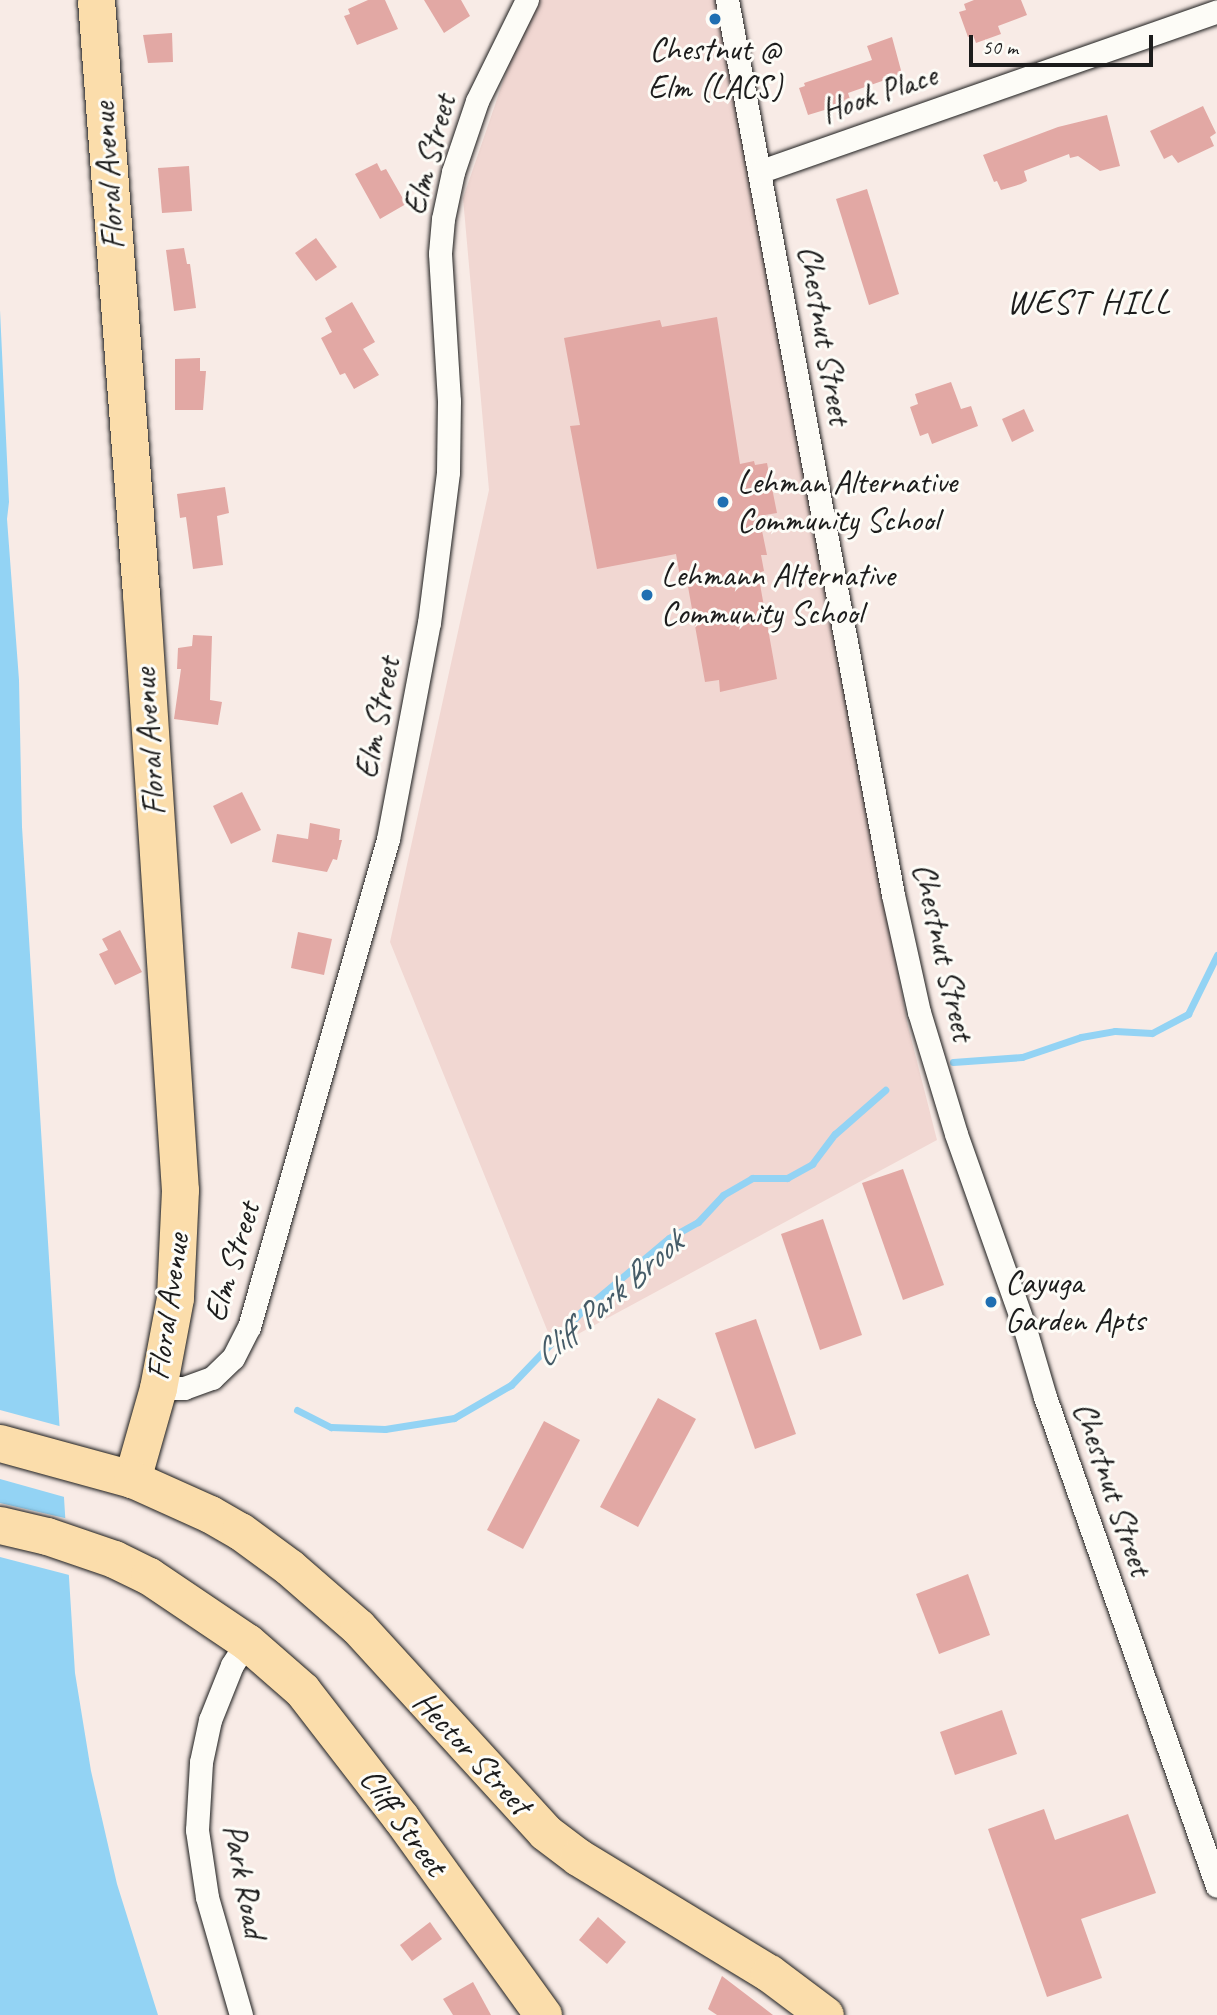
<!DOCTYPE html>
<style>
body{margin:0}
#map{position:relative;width:1217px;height:2015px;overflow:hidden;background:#f8ebe6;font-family:Caveat,sans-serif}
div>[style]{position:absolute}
.built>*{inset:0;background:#f1d7d2}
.water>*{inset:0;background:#93d3f4}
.pier>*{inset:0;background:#f8ebe6}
.stream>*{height:7px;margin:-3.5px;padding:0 3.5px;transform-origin:3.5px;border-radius:3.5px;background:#93d3f4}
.building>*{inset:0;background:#e2a8a4}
.roads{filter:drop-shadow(0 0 2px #1c1c1c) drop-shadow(0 0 2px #1c1c1c)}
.street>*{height:23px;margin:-11.5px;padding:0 11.5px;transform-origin:11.5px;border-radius:11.5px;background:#fdfcf7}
.primary>*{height:37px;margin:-18.5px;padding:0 18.5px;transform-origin:18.5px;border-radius:18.5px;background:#fbddab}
.dots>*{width:19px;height:19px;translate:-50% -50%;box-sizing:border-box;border:4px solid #fdfcf7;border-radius:50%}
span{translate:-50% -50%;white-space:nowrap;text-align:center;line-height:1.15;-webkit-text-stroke:6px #fdfcf7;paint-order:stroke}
.poi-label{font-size:33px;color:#1c1c1c}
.left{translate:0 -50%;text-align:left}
.street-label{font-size:33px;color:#1c1c1c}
.neighbourhood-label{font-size:35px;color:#1c1c1c;letter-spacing:2px}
.water-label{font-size:35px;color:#465c68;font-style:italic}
.scale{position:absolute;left:969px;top:35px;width:184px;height:32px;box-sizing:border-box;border:4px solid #1c1c1c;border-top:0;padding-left:9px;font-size:21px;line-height:24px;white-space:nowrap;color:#1c1c1c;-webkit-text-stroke:5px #fdfcf7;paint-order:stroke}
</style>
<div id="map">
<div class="built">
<div style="clip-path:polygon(531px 0,718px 0,907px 1022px,937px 1140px,554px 1347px,390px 942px,489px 490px,463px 198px)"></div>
</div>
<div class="water">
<div style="clip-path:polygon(0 310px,9px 502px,7px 519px,19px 680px,22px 827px,75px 1673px,91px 1771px,117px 1884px,158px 2015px,0 2015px)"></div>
</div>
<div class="pier">
<div style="clip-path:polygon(0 1410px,63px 1427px,68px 1498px,0 1479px)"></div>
<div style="clip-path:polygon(0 1503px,69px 1519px,73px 1576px,0 1557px)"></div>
</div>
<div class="stream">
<div style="left:953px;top:1062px;width:69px;rotate:-4.1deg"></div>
<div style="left:1022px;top:1057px;width:62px;rotate:-18.7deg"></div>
<div style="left:1081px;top:1037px;width:35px;rotate:-10deg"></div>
<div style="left:1115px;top:1031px;width:37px;rotate:3deg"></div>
<div style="left:1152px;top:1033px;width:41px;rotate:-27.8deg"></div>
<div style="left:1188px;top:1014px;width:66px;rotate:-63.8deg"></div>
<div style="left:297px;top:1410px;width:38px;rotate:27deg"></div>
<div style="left:331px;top:1427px;width:54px;rotate:2.1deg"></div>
<div style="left:385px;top:1429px;width:70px;rotate:-9.1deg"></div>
<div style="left:454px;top:1418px;width:66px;rotate:-30.1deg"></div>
<div style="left:511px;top:1385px;width:101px;rotate:-46.2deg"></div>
<div style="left:581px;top:1312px;width:115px;rotate:-40.1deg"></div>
<div style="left:669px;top:1238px;width:33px;rotate:-29deg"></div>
<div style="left:698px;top:1222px;width:37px;rotate:-47deg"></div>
<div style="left:723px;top:1195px;width:34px;rotate:-30deg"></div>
<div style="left:752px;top:1178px;width:35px"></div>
<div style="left:787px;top:1178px;width:29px;rotate:-29deg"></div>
<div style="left:812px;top:1164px;width:38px;rotate:-53deg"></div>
<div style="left:835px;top:1134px;width:67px;rotate:-41.3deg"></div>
</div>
<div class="building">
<div style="clip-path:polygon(368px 0,385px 0,398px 29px,357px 45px,344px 16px,350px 14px,348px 9px)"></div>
<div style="clip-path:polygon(424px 0,461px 0,470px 16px,444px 33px)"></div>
<div style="clip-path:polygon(974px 0,1021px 0,1027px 15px,998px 26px,1001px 34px,976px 43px,973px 35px,968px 37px,959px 12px,966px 10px,964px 4px)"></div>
<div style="clip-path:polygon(172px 33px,173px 62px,148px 63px,143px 35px)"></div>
<div style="clip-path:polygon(892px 37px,902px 74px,848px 93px,851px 102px,808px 115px,799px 88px,805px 86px,804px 83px,872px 60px,867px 46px)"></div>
<div style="clip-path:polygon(1203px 106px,1216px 133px,1210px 137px,1214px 146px,1178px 163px,1172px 155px,1164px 159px,1150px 131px)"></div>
<div style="clip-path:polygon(1107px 115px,1120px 166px,1100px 171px,1078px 156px,1070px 158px,1069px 154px,1024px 171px,1027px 181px,1021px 184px,1001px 190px,997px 181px,994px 182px,983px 155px,1058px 127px)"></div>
<div style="clip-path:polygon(377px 163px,381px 171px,386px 169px,406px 204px,380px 219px,355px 174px)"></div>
<div style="clip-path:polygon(189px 166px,192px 211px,162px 213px,158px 168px)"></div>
<div style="clip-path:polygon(867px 189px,899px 294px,869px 305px,836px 199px)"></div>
<div style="clip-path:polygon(316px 238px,337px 267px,316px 281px,295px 253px)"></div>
<div style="clip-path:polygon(184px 248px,187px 264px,190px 264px,196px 308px,174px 311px,166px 250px)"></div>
<div style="clip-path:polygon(352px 302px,375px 342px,363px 349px,379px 375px,354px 389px,345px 373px,340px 375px,321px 338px,332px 332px,325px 318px)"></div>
<div style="clip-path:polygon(717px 317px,740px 464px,754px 461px,755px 465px,767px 463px,777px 513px,759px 516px,767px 555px,761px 555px,764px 571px,758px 573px,777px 679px,720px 692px,719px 680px,705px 682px,687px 581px,681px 582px,676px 554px,597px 569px,570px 426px,580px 425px,564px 338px,660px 320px,662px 327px)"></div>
<div style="clip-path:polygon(200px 358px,200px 371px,206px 371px,203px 410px,175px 410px,175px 359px)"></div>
<div style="clip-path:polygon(951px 382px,961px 409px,971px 406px,978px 426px,932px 444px,928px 433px,920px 436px,910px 407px,918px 404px,915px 394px)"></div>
<div style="clip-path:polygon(1024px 409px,1034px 431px,1012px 442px,1002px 419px)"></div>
<div style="clip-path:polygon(225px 487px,229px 513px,217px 516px,223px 565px,193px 569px,186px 517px,180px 518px,177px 494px)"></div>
<div style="clip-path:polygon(193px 635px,212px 636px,210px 700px,222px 702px,218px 725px,174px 719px,181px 669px,177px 669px,178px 648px,192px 646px)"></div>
<div style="clip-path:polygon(242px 792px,261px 830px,231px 844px,213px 806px)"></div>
<div style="clip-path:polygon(310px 823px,340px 829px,339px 840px,342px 840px,337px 860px,333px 859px,327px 872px,272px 862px,277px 834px,308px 839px)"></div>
<div style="clip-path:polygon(120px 930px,142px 972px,115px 985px,99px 954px,108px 950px,102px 939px)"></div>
<div style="clip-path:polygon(298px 932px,332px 939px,324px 975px,291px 968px)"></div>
<div style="clip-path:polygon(903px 1169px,944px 1285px,903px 1300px,862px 1183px)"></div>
<div style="clip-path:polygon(823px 1219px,862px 1335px,820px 1350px,781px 1234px)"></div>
<div style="clip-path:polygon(756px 1319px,796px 1434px,755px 1449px,715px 1333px)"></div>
<div style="clip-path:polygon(658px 1398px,696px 1419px,638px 1527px,600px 1507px)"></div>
<div style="clip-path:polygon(544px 1421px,580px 1440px,523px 1549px,487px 1530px)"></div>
<div style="clip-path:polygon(968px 1574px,990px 1635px,939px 1654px,916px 1594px)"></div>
<div style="clip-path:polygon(1002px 1710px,1017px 1754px,955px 1775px,940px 1732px)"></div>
<div style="clip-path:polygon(1044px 1809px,1055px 1840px,1128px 1814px,1156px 1893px,1081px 1919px,1102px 1978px,1047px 1997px,988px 1829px)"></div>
<div style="clip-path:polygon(598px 1917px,626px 1942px,607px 1964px,579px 1940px)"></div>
<div style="clip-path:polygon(430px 1922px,442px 1939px,412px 1961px,400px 1945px)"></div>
<div style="clip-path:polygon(722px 1976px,773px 2015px,717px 2015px,708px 2009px)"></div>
<div style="clip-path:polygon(473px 1982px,491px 2015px,453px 2015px,443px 1999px)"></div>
</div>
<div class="roads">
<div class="street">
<div style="left:727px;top:0;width:910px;rotate:79.49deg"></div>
<div style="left:893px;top:895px;width:120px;rotate:77.5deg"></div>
<div style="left:919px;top:1012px;width:127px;rotate:73.1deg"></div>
<div style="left:956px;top:1134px;width:207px;rotate:70.5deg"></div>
<div style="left:1025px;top:1329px;width:71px;rotate:73.6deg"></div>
<div style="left:1045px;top:1397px;width:518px;rotate:70.62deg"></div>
<div style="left:761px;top:171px;width:483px;rotate:-19.3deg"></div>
<div style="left:158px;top:1388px;width:26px"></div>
<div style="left:184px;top:1388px;width:30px;rotate:-20deg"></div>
<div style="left:212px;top:1378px;width:29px;rotate:-44deg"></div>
<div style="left:233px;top:1358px;width:35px;rotate:-63deg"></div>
<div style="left:249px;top:1327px;width:507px;rotate:-74.1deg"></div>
<div style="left:388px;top:839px;width:220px;rotate:-79.3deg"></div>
<div style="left:429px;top:623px;width:152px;rotate:-82.8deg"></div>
<div style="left:448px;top:472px;width:71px;rotate:-89.2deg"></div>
<div style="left:449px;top:401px;width:148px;rotate:-93.5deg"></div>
<div style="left:440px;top:253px;width:34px;rotate:-85deg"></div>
<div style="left:443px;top:219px;width:48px;rotate:-78deg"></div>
<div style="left:453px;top:172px;width:75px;rotate:-71.3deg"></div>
<div style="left:477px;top:101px;width:113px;rotate:-63.7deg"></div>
<div style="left:241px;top:2015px;width:123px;rotate:-106.1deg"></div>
<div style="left:207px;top:1897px;width:68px;rotate:-98.5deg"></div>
<div style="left:197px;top:1830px;width:68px;rotate:-86.6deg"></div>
<div style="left:201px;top:1762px;width:43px;rotate:-77.9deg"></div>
<div style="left:210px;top:1720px;width:59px;rotate:-68.2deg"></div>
<div style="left:232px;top:1665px;width:27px;rotate:-57deg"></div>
</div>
<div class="primary">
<div style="left:96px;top:0;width:596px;rotate:85.67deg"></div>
<div style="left:141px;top:594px;width:597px;rotate:86.26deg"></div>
<div style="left:180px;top:1190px;width:108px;rotate:92.7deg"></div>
<div style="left:175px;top:1298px;width:92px;rotate:100.7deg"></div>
<div style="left:158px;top:1388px;width:95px;rotate:105.9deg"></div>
<div style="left:0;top:1443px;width:137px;rotate:15.3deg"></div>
<div style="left:132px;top:1479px;width:85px;rotate:24.2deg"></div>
<div style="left:210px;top:1514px;width:34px;rotate:30deg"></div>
<div style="left:240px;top:1531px;width:61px;rotate:36.3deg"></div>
<div style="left:289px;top:1567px;width:91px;rotate:41deg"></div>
<div style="left:358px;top:1627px;width:277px;rotate:47.6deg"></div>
<div style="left:545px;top:1832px;width:41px;rotate:37.1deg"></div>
<div style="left:578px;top:1857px;width:223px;rotate:31.3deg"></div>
<div style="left:769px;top:1973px;width:70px;rotate:36.9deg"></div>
<div style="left:0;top:1525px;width:48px;rotate:13.2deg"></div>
<div style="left:47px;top:1536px;width:71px;rotate:18.9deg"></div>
<div style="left:114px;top:1559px;width:39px;rotate:26deg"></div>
<div style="left:149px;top:1576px;width:118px;rotate:34deg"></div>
<div style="left:247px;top:1642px;width:73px;rotate:41.1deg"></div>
<div style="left:302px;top:1690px;width:162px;rotate:52.3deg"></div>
<div style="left:401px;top:1818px;width:243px;rotate:54.2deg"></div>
</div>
</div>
<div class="dots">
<div style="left:715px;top:19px;background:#1f6fb2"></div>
<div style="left:723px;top:502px;background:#1f6fb2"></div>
<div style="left:647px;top:595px;background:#1f6fb2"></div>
<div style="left:991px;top:1302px;background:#1f6fb2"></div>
</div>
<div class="poi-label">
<span style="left:715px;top:69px">Chestnut @<br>Elm (LACS)</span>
<span class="left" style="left:737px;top:502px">Lehman Alternative<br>Community School</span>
<span class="left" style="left:661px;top:595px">Lehmann Alternative<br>Community School</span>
<span class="left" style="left:1005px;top:1302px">Cayuga<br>Garden Apts</span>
</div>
<div class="street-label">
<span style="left:879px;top:94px;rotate:-19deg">Hook Place</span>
<span style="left:430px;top:155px;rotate:-75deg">Elm Street</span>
<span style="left:109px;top:176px;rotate:-94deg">Floral Avenue</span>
<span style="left:824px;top:335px;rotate:80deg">Chestnut Street</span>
<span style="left:378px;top:718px;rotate:-79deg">Elm Street</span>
<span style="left:150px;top:742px;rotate:-94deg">Floral Avenue</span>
<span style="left:943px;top:952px;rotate:77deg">Chestnut Street</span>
<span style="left:232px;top:1262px;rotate:-73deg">Elm Street</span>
<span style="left:168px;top:1307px;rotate:-82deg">Floral Avenue</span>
<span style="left:1112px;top:1489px;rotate:71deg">Chestnut Street</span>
<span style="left:472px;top:1753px;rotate:47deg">Hector Street</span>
<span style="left:403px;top:1822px;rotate:54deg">Cliff Street</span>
<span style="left:244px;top:1881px;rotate:79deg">Park Road</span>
</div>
<div class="neighbourhood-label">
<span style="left:1089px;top:302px">WEST HILL</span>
</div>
<div class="water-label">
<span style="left:608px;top:1299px;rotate:-41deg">Cliff Park Brook</span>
</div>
<div class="scale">50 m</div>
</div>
